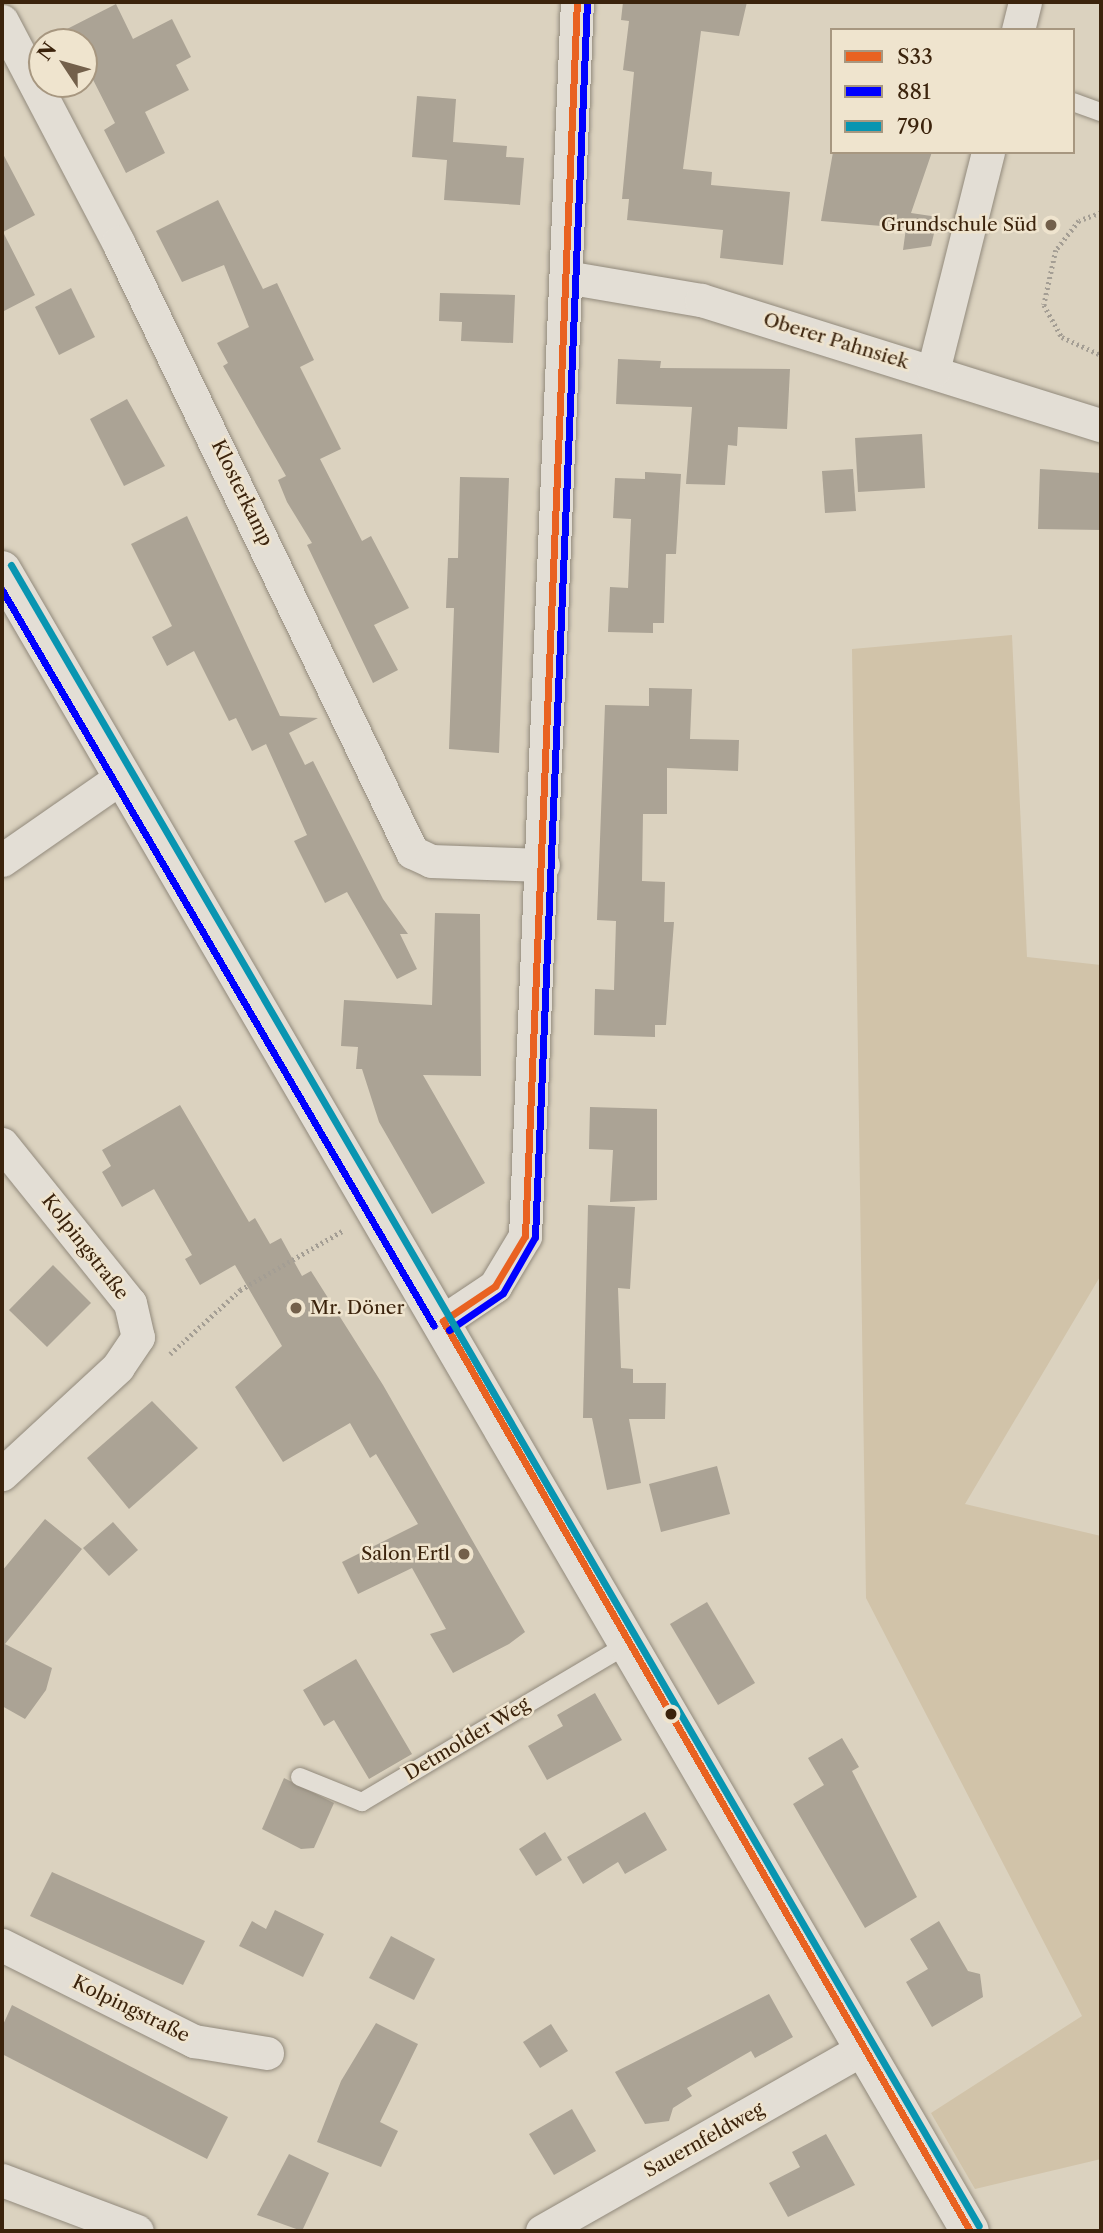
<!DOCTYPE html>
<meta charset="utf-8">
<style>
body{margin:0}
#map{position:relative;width:1103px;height:2233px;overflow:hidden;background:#dbd2bf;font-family:"Libre Caslon Text",serif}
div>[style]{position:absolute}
.green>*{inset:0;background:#d1c3a9}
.building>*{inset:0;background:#aba395}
.path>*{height:4.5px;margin-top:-2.25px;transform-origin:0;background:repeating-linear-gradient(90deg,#a49e94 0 2px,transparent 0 5.5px)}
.roads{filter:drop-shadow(0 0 2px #928a7c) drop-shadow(0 0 2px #928a7c)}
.lane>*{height:18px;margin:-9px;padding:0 9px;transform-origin:9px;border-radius:9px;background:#e3ded5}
.street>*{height:33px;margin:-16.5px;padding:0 16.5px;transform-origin:16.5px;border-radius:16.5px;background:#e3ded5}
.secondary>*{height:38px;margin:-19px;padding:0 19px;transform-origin:19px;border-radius:19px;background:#e3ded5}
.bus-1>*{height:7px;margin:-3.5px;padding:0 3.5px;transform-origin:3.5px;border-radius:3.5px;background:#e96221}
.bus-2>*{height:7px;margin:-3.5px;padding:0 3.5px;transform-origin:3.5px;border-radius:3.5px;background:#00f}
.bus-3>*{height:7px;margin:-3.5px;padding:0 3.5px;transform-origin:3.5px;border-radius:3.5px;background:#0995b1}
.dots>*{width:19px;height:19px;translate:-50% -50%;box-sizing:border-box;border:4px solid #efe4ce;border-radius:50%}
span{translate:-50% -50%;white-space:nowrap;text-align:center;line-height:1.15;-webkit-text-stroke:5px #efe4ce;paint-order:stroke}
.poi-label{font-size:19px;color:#3b230c}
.right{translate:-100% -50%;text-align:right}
.left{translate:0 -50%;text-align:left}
.street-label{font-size:19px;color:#3b230c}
.frame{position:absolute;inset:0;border:4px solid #3b230c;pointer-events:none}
.legend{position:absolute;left:830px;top:28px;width:245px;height:126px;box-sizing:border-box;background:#efe4ce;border:2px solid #a79780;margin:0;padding:9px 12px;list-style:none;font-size:21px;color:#3b230c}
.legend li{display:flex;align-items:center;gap:14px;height:35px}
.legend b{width:35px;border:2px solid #a79780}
.north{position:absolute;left:28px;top:28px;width:70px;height:70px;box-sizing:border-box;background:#efe4ce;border:2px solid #a79780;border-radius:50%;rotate:306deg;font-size:19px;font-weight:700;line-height:28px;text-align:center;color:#3b230c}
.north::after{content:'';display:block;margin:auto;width:24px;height:32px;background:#73604b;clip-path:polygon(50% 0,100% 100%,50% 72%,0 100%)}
</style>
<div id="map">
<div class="green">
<div style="clip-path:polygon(1012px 635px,1027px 957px,1101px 965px,1101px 1275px,965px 1504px,1101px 1536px,1101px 2159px,975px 2189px,931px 2113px,1082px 2016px,866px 1598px,852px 649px)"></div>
</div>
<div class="building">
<div style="clip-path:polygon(623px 2px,747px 2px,739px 36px,701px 31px,683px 169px,712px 172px,711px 185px,790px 192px,783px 265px,720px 258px,723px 230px,627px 220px,629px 199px,622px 199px,634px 72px,623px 70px,629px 21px,621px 20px)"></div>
<div style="clip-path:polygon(116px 4px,133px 39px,172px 19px,191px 57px,176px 65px,189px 90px,145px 112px,165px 153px,126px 173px,104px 130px,115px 123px,84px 62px,84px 42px,74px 42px,67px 29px)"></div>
<div style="clip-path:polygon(417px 96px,456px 99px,453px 142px,507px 146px,506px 157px,524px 158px,520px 205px,444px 200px,447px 160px,412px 157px)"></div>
<div style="clip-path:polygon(2px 152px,35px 215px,3px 232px,35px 295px,2px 312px)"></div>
<div style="clip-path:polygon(833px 152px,932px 152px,911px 213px,938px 217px,931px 246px,903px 250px,906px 228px,821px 221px)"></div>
<div style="clip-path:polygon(218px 200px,263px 289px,277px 283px,314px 360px,300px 367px,341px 449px,320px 459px,362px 541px,371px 536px,409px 608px,374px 625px,398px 670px,373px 683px,307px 545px,312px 543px,287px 502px,278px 480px,286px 476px,223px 366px,228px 363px,217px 343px,249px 327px,224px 265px,182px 282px,156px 231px)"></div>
<div style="clip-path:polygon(71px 288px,95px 337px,59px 355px,35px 307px)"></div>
<div style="clip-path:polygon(440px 293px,515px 295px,513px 343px,461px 341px,462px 322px,439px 321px)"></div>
<div style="clip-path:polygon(618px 359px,661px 361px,660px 368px,790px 369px,787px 429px,738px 427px,737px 446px,728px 445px,725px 485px,686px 484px,692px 407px,616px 404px)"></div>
<div style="clip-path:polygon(127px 399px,165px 466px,124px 486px,90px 419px)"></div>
<div style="clip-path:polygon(922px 434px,925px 488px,858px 492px,855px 438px)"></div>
<div style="clip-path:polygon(853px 469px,856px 511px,825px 513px,822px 471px)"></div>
<div style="clip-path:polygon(1040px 469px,1101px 473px,1101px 530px,1038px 529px)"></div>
<div style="clip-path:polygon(645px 472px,681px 474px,676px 554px,666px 554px,664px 623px,653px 623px,653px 633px,608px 632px,610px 587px,628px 588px,631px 519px,613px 518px,615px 478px,645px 479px)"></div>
<div style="clip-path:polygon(460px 477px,509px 478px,499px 753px,449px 749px,454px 608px,446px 608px,448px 558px,458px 558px)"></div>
<div style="clip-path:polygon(187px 516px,280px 716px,318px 718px,289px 733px,305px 765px,313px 761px,383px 899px,408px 934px,400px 934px,417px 969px,397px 979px,347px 892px,325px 903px,294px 841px,307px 835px,266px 744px,252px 751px,236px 718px,229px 721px,194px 651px,167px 666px,152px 637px,172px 626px,131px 544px)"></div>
<div style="clip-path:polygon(649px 688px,692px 689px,690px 739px,739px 740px,738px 771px,667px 768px,667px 814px,643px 814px,642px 881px,665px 882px,664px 922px,674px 922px,666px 1025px,655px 1025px,655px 1037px,594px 1035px,595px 989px,614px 990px,616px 921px,597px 920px,605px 705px,649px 706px)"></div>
<div style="clip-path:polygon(435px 913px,480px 914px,481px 1076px,423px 1075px,485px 1183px,432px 1214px,379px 1122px,362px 1069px,356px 1069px,358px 1047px,341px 1046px,344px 1000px,432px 1005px)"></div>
<div style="clip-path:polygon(180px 1105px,249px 1222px,255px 1218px,270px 1244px,281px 1238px,302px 1276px,311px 1271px,383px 1385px,525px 1632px,509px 1644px,453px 1673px,430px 1634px,446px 1629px,412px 1568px,358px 1594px,342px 1562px,418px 1524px,376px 1454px,370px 1458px,350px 1423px,283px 1462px,235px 1387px,282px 1346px,235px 1265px,200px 1285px,185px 1259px,192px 1255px,154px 1189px,122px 1207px,102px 1172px,111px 1166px,102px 1150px)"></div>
<div style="clip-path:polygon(590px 1107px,657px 1109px,657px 1200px,610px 1202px,613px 1150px,589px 1149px)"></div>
<div style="clip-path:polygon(588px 1205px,635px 1207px,630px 1289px,618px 1288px,621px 1368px,633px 1369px,633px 1383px,666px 1383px,665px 1419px,629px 1419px,641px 1483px,607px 1490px,592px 1418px,583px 1418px)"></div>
<div style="clip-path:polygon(53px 1265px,91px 1303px,47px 1347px,9px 1310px)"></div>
<div style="clip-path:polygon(152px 1401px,198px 1448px,129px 1509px,87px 1458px)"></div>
<div style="clip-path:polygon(717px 1466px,730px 1514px,661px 1532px,649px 1484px)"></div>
<div style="clip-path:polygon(45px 1519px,82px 1549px,5px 1644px,52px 1668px,46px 1690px,25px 1719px,2px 1706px,2px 1571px)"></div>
<div style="clip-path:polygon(113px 1522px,138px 1550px,109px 1576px,83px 1548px)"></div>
<div style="clip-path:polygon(707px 1602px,755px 1683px,718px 1705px,670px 1624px)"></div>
<div style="clip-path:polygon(356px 1659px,412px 1754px,369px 1779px,334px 1720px,324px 1726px,303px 1690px)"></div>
<div style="clip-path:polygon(595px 1693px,622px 1740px,547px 1780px,528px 1746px,563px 1726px,557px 1715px)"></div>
<div style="clip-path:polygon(842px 1738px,859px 1767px,852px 1771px,917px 1897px,865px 1928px,793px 1804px,824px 1785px,808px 1758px)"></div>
<div style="clip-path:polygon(284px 1778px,334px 1803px,314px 1848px,301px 1849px,262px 1829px)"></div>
<div style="clip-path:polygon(645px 1812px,667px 1850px,625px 1874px,618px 1862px,583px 1884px,567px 1857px)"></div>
<div style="clip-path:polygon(545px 1832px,562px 1860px,536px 1876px,519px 1849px)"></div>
<div style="clip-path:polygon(52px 1872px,205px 1941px,183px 1985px,30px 1916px)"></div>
<div style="clip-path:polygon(275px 1910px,324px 1934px,303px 1977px,239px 1946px,252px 1921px,266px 1929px)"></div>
<div style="clip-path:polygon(939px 1921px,968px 1971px,980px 1974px,983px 1997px,932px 2027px,906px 1982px,928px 1969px,910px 1939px)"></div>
<div style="clip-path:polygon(391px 1936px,435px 1959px,414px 2000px,369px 1978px)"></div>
<div style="clip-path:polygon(769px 1994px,793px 2037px,755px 2058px,751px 2051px,687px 2088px,692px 2096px,673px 2108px,669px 2121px,645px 2124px,615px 2072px)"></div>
<div style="clip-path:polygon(12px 2005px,228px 2117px,207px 2159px,2px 2054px,2px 2027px)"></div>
<div style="clip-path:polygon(376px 2023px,418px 2044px,380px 2122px,398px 2131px,381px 2167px,317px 2142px,341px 2081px)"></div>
<div style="clip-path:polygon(551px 2024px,568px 2051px,540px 2068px,523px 2042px)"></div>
<div style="clip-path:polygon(572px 2109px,596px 2151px,554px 2175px,529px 2134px)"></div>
<div style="clip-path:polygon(826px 2134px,855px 2185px,788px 2217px,769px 2183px,800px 2167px,792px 2152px)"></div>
<div style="clip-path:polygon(289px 2154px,329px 2173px,302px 2231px,257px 2215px)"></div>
</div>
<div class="path">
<div style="left:1101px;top:213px;width:23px;rotate:160deg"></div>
<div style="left:1079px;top:221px;width:37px;rotate:128deg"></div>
<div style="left:1056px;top:250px;width:56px;rotate:102.3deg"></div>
<div style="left:1044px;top:305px;width:37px;rotate:61deg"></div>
<div style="left:1062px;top:337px;width:43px;rotate:24.8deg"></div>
<div style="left:170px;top:1354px;width:95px;rotate:-42.4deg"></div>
<div style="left:240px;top:1290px;width:120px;rotate:-30deg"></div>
</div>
<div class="roads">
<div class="lane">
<div style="left:1073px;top:102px;width:30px;rotate:20deg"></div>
<div style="left:300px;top:1777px;width:67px;rotate:22deg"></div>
<div style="left:362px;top:1802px;width:312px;rotate:-30.7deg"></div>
</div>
<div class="street">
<div style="left:2px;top:21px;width:250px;rotate:62.3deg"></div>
<div style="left:118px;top:242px;width:677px;rotate:64.27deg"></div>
<div style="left:412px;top:852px;width:21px;rotate:25deg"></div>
<div style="left:431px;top:861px;width:112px;rotate:2deg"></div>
<div style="left:1018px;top:30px;width:29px;rotate:-76deg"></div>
<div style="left:566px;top:277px;width:137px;rotate:9.7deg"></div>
<div style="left:701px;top:300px;width:419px;rotate:17.4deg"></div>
<div style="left:933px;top:371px;width:226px;rotate:-75.9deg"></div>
<div style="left:2px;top:860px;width:147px;rotate:-34.8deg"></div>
<div style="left:2px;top:1144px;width:204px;rotate:51.2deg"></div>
<div style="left:130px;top:1303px;width:35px;rotate:77deg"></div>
<div style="left:138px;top:1337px;width:36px;rotate:124deg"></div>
<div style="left:118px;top:1367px;width:158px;rotate:137.3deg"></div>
<div style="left:443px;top:1321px;width:63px;rotate:-33.9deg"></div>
<div style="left:495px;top:1286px;width:58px;rotate:-59deg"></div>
<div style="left:525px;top:1236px;width:1235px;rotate:-87.59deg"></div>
<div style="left:2px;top:1945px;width:215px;rotate:26.6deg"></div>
<div style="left:194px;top:2041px;width:74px;rotate:9.3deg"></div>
<div style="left:2px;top:2180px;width:144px;rotate:20.7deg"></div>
<div style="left:542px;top:2231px;width:370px;rotate:-29.6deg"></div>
</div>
<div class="secondary">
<div style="left:2px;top:570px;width:1922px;rotate:59.77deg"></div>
</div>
</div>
<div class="bus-1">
<div style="left:443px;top:1321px;width:63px;rotate:-33.9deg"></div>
<div style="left:495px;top:1286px;width:58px;rotate:-59deg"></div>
<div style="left:525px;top:1236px;width:1235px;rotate:-87.59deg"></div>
<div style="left:443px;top:1321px;width:1052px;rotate:59.92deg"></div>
</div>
<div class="bus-2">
<div style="left:2px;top:590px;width:853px;rotate:59.59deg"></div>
<div style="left:449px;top:1330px;width:65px;rotate:-34.4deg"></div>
<div style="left:503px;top:1293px;width:64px;rotate:-60.3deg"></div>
<div style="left:535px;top:1237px;width:1236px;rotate:-87.59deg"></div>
</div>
<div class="bus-3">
<div style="left:11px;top:565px;width:1922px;rotate:59.77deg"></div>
</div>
<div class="dots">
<div style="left:1051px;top:225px;background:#73604b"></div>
<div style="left:296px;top:1308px;background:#73604b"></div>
<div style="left:464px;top:1554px;background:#73604b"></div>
<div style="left:671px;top:1714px;background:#3b230c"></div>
</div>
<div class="poi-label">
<span class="right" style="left:1037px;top:225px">Grundschule Süd</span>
<span class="left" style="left:310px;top:1308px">Mr. Döner</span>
<span class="right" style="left:450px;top:1554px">Salon Ertl</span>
</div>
<div class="street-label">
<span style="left:836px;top:341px;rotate:17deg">Oberer Pahnsiek</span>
<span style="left:242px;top:493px;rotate:64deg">Klosterkamp</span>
<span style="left:85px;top:1247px;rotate:52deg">Kolpingstraße</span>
<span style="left:467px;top:1739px;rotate:-31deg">Detmolder Weg</span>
<span style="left:131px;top:2009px;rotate:26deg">Kolpingstraße</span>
<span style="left:704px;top:2140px;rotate:-29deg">Sauernfeldweg</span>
</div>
<div class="frame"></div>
<ul class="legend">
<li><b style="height:9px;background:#e96221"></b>S33</li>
<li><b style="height:9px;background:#00f"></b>881</li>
<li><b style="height:9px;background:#0995b1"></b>790</li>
</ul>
<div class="north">N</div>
</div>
